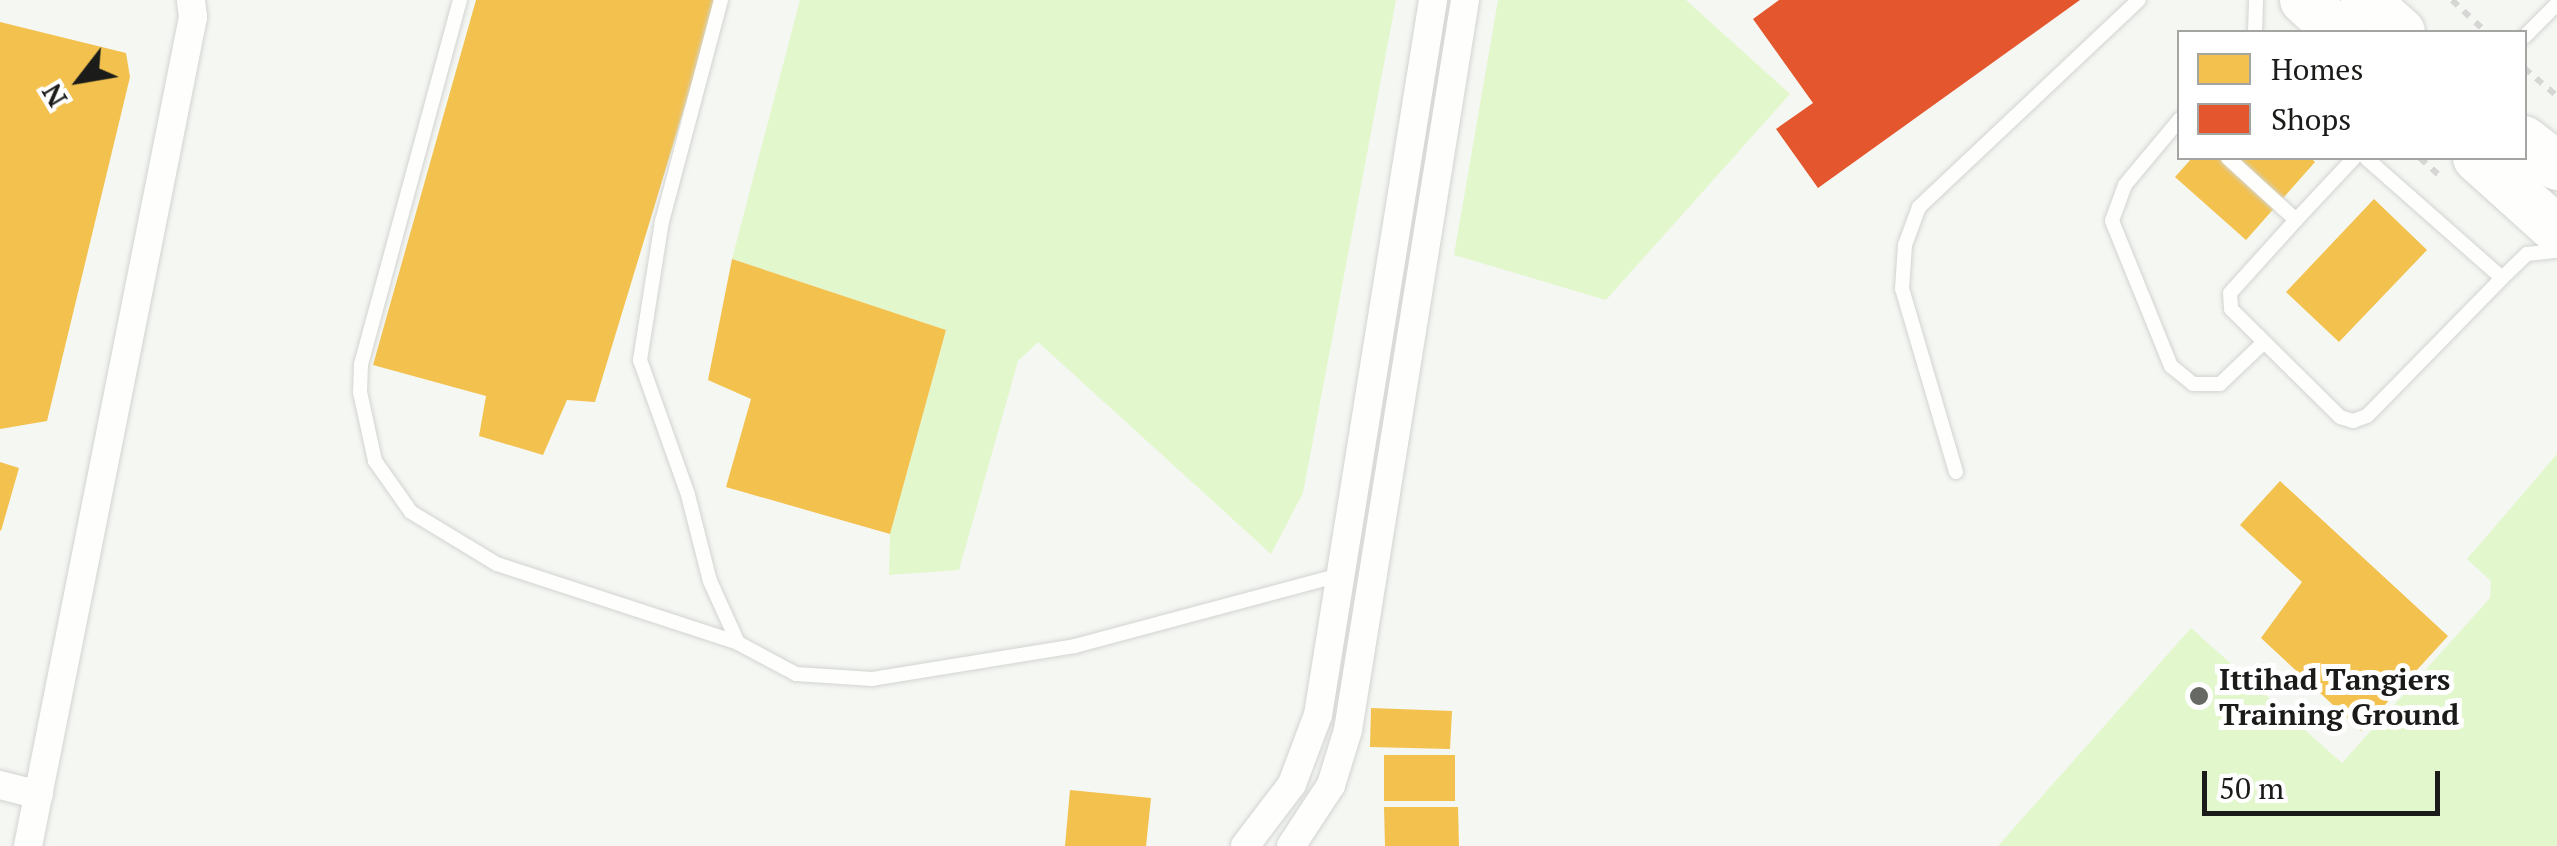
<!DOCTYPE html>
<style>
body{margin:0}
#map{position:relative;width:2557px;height:846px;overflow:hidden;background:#f5f7f3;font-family:"PT Serif",serif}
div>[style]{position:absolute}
.green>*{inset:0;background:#e3f7cc}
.homes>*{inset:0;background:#f2c14e}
.shops>*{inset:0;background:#e4572e}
.path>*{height:6px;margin-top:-3px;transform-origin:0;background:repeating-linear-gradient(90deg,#d6d6d5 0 8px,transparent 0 16px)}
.roads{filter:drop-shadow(0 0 2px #d2d4d1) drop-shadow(0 0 2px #d2d4d1)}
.lane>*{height:14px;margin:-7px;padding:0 7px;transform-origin:7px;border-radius:7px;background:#fefefd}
.street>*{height:28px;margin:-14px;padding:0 14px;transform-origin:14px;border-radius:14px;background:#fefefd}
.highway>*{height:48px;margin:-24px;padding:0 24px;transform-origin:24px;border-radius:24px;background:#fefefd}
.dots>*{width:28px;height:28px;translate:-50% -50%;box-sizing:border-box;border:5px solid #fff;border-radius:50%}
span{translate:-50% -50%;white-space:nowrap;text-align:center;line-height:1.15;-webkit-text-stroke:10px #fff;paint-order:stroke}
.poi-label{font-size:30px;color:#1b1c19;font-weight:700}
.left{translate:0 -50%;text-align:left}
.legend{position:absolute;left:2177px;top:30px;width:350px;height:130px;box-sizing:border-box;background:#fff;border:2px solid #a4a4a3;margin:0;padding:12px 18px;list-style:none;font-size:30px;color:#1b1c19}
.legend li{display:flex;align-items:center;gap:20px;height:50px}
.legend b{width:50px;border:2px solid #a4a4a3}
.north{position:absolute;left:30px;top:30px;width:100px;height:100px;-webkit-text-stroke:8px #fff;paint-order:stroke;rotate:239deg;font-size:28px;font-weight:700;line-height:40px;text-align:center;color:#1b1c19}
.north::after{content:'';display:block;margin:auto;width:35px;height:45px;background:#1b1c19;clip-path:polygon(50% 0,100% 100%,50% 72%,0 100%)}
.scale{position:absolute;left:2202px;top:771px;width:238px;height:45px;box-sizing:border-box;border:5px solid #1b1c19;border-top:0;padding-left:12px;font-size:30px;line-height:35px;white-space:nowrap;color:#1b1c19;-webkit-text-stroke:8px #fff;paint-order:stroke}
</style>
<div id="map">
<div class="green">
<div style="clip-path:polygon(800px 0,1396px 0,1303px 493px,1271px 554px,1038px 342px,1018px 361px,959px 570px,889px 575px,890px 534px,946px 330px,732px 259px)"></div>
<div style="clip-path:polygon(1498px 0,1686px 0,1790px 94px,1606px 300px,1454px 255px)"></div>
<div style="clip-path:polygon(2557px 454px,2557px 846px,1998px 846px,2191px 628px,2342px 763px,2490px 598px,2491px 581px,2467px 559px)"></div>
</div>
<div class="homes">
<div style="clip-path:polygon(476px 0,717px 0,595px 402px,567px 400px,543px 455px,479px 436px,486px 396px,373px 365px)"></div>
<div style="clip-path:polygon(0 22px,126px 53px,130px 77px,47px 421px,0 429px)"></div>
<div style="clip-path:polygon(2192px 158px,2311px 158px,2315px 162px,2246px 240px,2175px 177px)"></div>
<div style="clip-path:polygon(2374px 199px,2427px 250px,2339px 342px,2286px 292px)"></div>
<div style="clip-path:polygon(732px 259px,946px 330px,890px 534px,726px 487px,751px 399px,708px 380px)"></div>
<div style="clip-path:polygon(0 462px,19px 468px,1px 531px,0 530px)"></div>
<div style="clip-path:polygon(2280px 481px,2448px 636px,2361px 731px,2261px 638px,2302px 582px,2240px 525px)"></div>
<div style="clip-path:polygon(1371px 708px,1452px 711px,1450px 749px,1370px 747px)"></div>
<div style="clip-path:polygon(1384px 755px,1455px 755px,1455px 801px,1384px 801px)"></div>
<div style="clip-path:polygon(1070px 790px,1151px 798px,1146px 846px,1065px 846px)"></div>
<div style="clip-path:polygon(1384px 807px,1458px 807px,1459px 846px,1385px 846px)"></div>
</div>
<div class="shops">
<div style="clip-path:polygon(1779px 0,2080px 0,1818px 188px,1776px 129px,1813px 103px,1753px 19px)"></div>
</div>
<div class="path">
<div style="left:2452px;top:0;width:47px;rotate:43.3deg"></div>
<div style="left:2524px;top:68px;width:43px;rotate:40.3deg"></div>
<div style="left:2420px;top:158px;width:27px;rotate:42deg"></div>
</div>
<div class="roads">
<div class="lane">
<div style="left:460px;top:0;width:377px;rotate:105.2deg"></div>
<div style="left:361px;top:364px;width:28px;rotate:92deg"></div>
<div style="left:360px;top:392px;width:71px;rotate:77.7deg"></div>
<div style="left:375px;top:461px;width:62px;rotate:54.8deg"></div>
<div style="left:411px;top:512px;width:100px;rotate:31.2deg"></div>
<div style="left:497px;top:564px;width:254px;rotate:18.1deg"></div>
<div style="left:721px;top:0;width:229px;rotate:104.9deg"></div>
<div style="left:662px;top:221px;width:141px;rotate:99deg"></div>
<div style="left:640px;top:360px;width:143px;rotate:70.4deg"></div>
<div style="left:688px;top:495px;width:89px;rotate:75.7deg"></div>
<div style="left:710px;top:581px;width:68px;rotate:65.7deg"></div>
<div style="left:738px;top:643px;width:66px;rotate:28.1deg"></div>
<div style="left:796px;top:674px;width:76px;rotate:3.8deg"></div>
<div style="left:872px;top:679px;width:206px;rotate:-9.2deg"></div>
<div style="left:1075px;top:646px;width:274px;rotate:-15deg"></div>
<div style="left:2255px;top:32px;width:32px;rotate:-88deg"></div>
<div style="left:2524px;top:37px;width:47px;rotate:-45deg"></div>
<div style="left:2180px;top:119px;width:86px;rotate:129.8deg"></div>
<div style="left:2125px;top:185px;width:38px;rotate:110deg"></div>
<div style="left:2112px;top:221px;width:157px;rotate:67.9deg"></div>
<div style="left:2171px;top:366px;width:28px;rotate:39deg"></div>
<div style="left:2193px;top:384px;width:27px"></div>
<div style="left:2220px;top:384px;width:58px;rotate:-43.6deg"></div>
<div style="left:2228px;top:158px;width:92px;rotate:42.4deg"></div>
<div style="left:2296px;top:220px;width:85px;rotate:-46.9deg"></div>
<div style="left:2366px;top:158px;width:181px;rotate:41.4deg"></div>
<div style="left:2502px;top:278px;width:35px;rotate:-44deg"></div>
<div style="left:2527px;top:254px;width:30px;rotate:-6deg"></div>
<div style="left:2296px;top:220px;width:98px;rotate:132.1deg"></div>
<div style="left:2230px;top:293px;width:16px;rotate:86deg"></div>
<div style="left:2231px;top:309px;width:153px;rotate:44.7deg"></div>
<div style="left:2340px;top:417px;width:14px;rotate:17deg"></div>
<div style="left:2353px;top:421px;width:15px;rotate:-20deg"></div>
<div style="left:2367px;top:416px;width:193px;rotate:-45.6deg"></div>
<div style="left:1956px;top:472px;width:191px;rotate:-106.4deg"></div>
<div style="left:1902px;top:289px;width:44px;rotate:-86.1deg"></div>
<div style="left:1905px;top:245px;width:40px;rotate:-69.8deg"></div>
<div style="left:1919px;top:207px;width:302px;rotate:-43.3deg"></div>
</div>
<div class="street">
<div style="left:0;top:785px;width:40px;rotate:14.4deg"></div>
<div style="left:28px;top:846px;width:845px;rotate:-78.74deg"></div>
<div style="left:193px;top:17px;width:17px;rotate:-97deg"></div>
<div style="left:1245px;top:846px;width:78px;rotate:-52.8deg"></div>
<div style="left:1292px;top:784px;width:74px;rotate:-69.4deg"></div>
<div style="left:1318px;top:715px;width:724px;rotate:-80.86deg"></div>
<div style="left:1291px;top:846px;width:73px;rotate:-56.7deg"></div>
<div style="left:1331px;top:785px;width:58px;rotate:-72.8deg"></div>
<div style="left:1348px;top:730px;width:739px;rotate:-80.89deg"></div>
</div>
<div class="highway">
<div style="left:2304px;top:0;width:47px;rotate:42.4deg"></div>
<div style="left:2365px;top:0;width:48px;rotate:41.6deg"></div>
<div style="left:2524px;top:140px;width:42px;rotate:38.2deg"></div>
<div style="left:2477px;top:158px;width:108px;rotate:42deg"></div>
</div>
</div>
<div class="dots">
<div style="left:2199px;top:696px;background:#676965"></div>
</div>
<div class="poi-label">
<span class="left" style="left:2219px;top:696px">Ittihad Tangiers<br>Training Ground</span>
</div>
<ul class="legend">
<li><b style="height:28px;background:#f2c14e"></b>Homes</li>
<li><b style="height:28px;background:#e4572e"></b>Shops</li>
</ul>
<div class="north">N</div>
<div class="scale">50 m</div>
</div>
